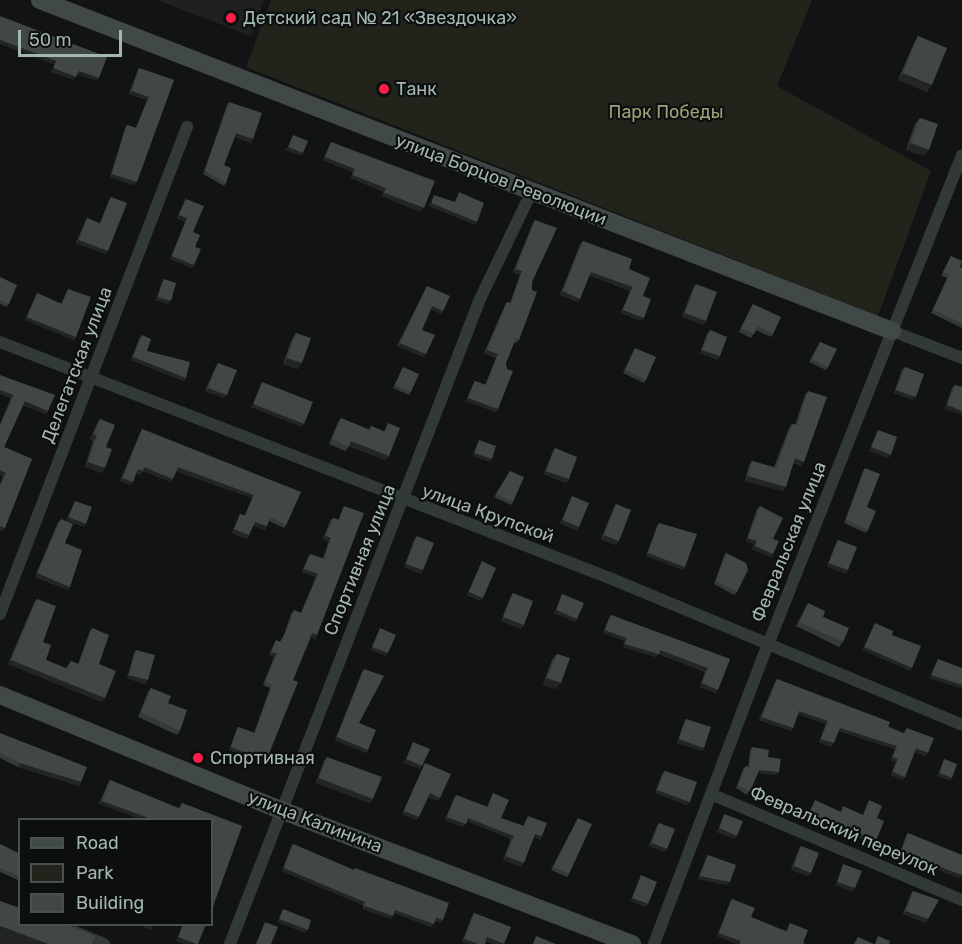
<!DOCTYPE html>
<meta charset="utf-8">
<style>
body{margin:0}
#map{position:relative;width:962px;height:944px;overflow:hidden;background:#121314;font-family:Rubik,sans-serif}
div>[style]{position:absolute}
.built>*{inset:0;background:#1e2021}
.green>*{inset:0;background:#22241c}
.street>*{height:12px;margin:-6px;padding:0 6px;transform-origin:6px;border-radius:6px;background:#323939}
.secondary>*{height:18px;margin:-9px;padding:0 9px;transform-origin:9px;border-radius:9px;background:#404948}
.wall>*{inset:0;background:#343939}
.shaded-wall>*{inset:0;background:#222425}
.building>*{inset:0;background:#404746}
.dots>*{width:16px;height:16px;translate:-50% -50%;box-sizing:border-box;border:3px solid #0d0e0f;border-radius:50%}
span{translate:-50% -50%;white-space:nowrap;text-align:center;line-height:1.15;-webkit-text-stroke:4.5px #0d0e0f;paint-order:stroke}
.poi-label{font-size:18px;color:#a2b6b2}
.left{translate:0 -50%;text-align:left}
.park-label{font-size:18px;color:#9aa377}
.street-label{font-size:18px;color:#a2b6b2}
.legend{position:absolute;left:18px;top:818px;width:195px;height:108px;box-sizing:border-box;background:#0d0e0f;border:2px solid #495150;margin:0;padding:8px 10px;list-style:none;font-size:18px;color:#a2b6b2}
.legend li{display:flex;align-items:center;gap:12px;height:30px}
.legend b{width:30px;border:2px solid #495150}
.scale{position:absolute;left:18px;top:30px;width:104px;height:27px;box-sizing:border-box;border:3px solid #a2b6b2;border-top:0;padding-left:8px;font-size:18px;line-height:21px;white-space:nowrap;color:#a2b6b2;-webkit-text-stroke:4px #0d0e0f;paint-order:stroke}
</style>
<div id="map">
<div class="built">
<div style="clip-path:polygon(157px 0,264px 0,251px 36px)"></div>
</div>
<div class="green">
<div style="clip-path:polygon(271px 0,812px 0,777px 86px,931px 171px,878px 316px,246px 67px)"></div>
</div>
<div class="street">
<div style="left:892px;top:331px;width:75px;rotate:21.1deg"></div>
<div style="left:0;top:342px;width:656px;rotate:21.17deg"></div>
<div style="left:612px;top:579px;width:379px;rotate:22.6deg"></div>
<div style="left:0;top:614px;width:522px;rotate:-68.99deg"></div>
<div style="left:713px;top:795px;width:270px;rotate:22.9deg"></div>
<div style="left:56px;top:924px;width:52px;rotate:22.6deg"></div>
<div style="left:230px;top:944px;width:692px;rotate:-68.81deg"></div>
<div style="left:480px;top:299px;width:118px;rotate:-64.3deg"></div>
<div style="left:654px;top:944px;width:318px;rotate:-69.2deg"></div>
<div style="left:767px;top:647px;width:529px;rotate:-68.38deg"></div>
</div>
<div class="secondary">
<div style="left:40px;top:0;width:914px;rotate:21.23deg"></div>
<div style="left:0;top:695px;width:304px;rotate:22.3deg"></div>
<div style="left:281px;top:810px;width:376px;rotate:20.9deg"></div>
</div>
<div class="wall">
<div style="clip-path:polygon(918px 36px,927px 92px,898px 80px,914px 43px)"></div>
<div style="clip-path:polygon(139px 68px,174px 80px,134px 185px,110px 177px,125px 128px,127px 125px,136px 128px,147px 100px,129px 94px,137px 72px)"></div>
<div style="clip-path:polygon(229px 102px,253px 139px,251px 143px,235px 137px,224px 165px,226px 183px,224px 186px,203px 174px,227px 105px)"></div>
<div style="clip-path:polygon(920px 118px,924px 156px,906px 150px,915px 124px)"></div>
<div style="clip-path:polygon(331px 142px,421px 212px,382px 196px,384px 192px,351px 178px,353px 172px,323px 160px)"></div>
<div style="clip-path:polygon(111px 197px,106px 254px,76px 243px,85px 222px,87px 218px,100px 223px,109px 200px)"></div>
<div style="clip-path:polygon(186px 199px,193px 232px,195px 247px,192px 268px,170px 259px,185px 222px,177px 218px,184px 202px)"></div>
<div style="clip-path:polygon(535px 220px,532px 282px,519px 340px,516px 343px,514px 342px,506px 363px,496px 412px,466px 401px,473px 384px,475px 381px,485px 385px,496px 358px,484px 353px,505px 305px,507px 302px,510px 303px,520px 275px,513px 272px,533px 223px)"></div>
<div style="clip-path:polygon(583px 241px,629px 269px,643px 296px,641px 321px,621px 313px,630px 291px,589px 275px,580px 299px,578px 302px,560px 295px,580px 245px)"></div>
<div style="clip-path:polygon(951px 256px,960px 267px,962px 268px,962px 328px,931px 313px,947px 278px,941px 276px)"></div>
<div style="clip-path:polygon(0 277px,9px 304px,6px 307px,0 304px)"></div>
<div style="clip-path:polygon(164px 279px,168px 304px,156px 300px,162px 282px)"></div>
<div style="clip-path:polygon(696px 284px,704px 325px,682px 317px,693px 288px)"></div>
<div style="clip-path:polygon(427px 286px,443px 311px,441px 314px,431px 309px,422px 330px,424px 357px,397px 346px)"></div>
<div style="clip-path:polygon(68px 289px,76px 337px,74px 340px,25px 320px,37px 293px,61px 304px)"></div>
<div style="clip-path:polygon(753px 304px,773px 334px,771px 337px,756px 330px,751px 338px,739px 332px)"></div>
<div style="clip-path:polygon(710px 330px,720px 356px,718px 360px,700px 353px,707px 334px)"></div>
<div style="clip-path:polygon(296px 333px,298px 369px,283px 364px,292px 339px)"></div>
<div style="clip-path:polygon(142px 335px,147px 351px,186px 378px,184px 381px,131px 360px,139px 339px)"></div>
<div style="clip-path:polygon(820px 342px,828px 367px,826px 370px,809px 362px)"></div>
<div style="clip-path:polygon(635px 348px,646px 380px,644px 383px,623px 373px)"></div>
<div style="clip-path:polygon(218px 363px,224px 398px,205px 391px,216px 366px)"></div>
<div style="clip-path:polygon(403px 367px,411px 392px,409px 395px,393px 388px)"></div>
<div style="clip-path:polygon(905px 367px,913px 400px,894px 393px,902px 370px)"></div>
<div style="clip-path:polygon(0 375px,48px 411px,46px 414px,23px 405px,4px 447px,32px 459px,3px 531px,0 530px,0 484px,3px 476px,0 475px,0 424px,11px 398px,0 394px)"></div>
<div style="clip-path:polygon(955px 385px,962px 387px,945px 409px,952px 388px)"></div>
<div style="clip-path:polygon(808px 391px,801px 466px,793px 463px,783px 491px,745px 481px,749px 465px,752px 461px,774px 467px,789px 428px,792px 424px,795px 425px,805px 395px)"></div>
<div style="clip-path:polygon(341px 418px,369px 430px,371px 426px,384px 431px,388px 423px,389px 456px,385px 460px,349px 446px,345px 451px,329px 444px,338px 422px)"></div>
<div style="clip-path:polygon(100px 419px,106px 447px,102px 473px,85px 467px,93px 441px,90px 439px,97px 424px)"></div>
<div style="clip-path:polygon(142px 429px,301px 492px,286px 525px,284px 528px,269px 521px,265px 530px,253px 525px,247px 539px,232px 533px,240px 514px,245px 515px,252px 498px,176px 471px,171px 482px,143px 471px,140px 475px,136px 473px,131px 485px,120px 481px,140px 433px)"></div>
<div style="clip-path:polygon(555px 448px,569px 479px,566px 483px,544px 474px,553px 451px)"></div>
<div style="clip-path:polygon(865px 468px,868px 530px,866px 533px,844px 523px,863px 471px)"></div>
<div style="clip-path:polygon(510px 471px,513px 502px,511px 505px,494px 497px)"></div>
<div style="clip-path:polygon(616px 504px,619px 541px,616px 545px,601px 539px,614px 507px)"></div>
<div style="clip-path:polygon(344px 506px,317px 635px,315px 639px,311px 637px,293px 680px,266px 761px,263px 764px,229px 750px,236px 731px,238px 727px,254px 733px,270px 688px,263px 685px,274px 657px,269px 655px,276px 640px,280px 642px,284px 635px,291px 614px,294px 610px,301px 613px,316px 577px,302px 572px,308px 557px,310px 554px,323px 558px,329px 541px,323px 539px,330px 521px,333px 518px,338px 520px)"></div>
<div style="clip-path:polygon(760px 506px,773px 539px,773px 554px,771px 557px,752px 549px,755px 544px,746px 541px,757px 509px)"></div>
<div style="clip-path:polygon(61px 519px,65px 543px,70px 587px,68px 590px,35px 577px,58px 522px)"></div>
<div style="clip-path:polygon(659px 523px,685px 567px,683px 570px,646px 556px,657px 526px)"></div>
<div style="clip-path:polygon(417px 536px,421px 574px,404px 567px,414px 540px)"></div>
<div style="clip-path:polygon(838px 540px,846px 574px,827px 566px,836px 543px)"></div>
<div style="clip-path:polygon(726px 553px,737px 592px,734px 595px,714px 584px,724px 556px)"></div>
<div style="clip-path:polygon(482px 561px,481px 601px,467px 595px)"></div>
<div style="clip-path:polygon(513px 593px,524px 625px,521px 629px,501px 621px,511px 596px)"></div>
<div style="clip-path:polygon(37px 599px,46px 660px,66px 668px,71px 661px,78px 664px,89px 633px,92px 628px,99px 664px,102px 702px,8px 664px,34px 603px)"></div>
<div style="clip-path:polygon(808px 603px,823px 617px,843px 642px,839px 647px,796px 626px)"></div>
<div style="clip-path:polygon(611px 615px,730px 659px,716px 693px,700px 687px,705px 672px,659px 654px,656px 657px,623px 647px,625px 641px,603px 633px,609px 618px)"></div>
<div style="clip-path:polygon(136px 650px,145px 684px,127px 678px,134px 653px)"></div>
<div style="clip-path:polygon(557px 654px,556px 689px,543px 685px,552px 660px)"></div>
<div style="clip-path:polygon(364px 669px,359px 723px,368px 750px,366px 753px,335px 740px,362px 672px)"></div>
<div style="clip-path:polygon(777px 679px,904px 733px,907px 728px,926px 756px,915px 752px,905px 777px,902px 780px,891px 775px,896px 762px,891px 760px,895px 749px,838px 731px,831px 747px,819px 742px,826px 724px,798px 714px,793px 728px,791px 731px,759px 720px,775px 682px)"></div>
<div style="clip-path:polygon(151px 688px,168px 703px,180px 731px,177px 735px,138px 717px,148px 692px)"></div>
<div style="clip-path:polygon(686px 719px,704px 748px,702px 751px,677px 743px,684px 722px)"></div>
<div style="clip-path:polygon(0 733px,79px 786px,18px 767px,0 758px)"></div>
<div style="clip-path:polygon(752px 747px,768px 757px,779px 772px,777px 775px,758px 773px,747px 795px,736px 788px,743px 769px,746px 766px,748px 767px,750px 751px)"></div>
<div style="clip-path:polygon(327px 757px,370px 803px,316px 783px,324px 761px)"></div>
<div style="clip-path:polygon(425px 763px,438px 801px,428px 797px,417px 820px,402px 814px)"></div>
<div style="clip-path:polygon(665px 771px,690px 802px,687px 805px,655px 793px,662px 774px)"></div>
<div style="clip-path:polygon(110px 780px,179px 808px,182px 803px,242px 826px,212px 909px,212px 819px,99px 804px,108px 783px)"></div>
<div style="clip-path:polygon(493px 793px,501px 818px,523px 826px,528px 816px,542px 836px,540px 840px,534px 837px,521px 867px,503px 860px,511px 839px,467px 821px,463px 827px,445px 820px,454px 798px,456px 795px,487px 807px)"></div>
<div style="clip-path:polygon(578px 818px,569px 874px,567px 877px,551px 870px)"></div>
<div style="clip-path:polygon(659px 823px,665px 852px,649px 846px,657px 826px)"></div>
<div style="clip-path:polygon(908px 833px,960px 878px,899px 855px,906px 836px)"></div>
<div style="clip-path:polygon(0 844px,20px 854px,20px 881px,0 872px)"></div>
<div style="clip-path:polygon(293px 844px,354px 870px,355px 868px,441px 923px,435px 921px,431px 927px,394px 913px,391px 919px,363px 909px,363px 905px,282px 871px,291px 847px)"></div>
<div style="clip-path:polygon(801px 846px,809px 876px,791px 870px,799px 849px)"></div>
<div style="clip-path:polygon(708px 855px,727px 885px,698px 879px,706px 858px)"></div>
<div style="clip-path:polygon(913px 891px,926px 923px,903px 914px,911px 894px)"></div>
<div style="clip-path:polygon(732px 899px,751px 917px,786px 931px,790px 923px,803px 943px,805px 944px,737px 944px,717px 936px,730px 902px)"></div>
<div style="clip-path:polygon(474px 913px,486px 941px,462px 942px,472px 916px)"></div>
</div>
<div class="shaded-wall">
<div style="clip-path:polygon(0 40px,56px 61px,53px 64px,0 44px)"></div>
<div style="clip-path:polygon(53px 68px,76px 77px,74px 80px,50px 72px)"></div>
<div style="clip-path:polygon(79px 71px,99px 78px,97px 81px,76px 74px)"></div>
<div style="clip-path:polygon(903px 73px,932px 85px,927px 92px,898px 80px)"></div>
<div style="clip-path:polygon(132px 91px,149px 97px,147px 100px,129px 94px)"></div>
<div style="clip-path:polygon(236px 133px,253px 139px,251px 143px,234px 136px)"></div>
<div style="clip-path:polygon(911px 143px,929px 150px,924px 156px,906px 150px)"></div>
<div style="clip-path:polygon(288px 147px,303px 153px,301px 156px,285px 150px)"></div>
<div style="clip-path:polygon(325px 157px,355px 169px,353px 172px,323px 160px)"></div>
<div style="clip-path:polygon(112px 174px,137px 182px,134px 185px,110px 177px)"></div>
<div style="clip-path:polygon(353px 175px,386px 188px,384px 192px,351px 178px)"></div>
<div style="clip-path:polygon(385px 193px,424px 208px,421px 212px,382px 196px)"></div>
<div style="clip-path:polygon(431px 203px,477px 222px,475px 225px,428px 206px)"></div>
<div style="clip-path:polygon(179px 215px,187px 218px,185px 222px,177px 218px)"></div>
<div style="clip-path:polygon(79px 240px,108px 251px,106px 254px,76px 243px)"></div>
<div style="clip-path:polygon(172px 256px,194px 265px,192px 268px,170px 259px)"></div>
<div style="clip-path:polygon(516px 269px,522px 271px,520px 275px,513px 272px)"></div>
<div style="clip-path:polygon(591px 272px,633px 287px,630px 291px,588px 275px)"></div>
<div style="clip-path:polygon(563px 291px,580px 299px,578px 302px,560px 295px)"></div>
<div style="clip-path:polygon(158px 297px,171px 301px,168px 304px,156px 300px)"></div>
<div style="clip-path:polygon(432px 306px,443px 311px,441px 314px,430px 309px)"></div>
<div style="clip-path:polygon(623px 310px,644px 318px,641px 321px,621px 313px)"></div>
<div style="clip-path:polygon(685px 313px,706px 321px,704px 325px,682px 317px)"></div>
<div style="clip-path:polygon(27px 317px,76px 337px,74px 340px,25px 320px)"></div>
<div style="clip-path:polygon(400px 343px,426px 354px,424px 357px,397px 346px)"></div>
<div style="clip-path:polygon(487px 350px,498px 354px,496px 358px,484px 353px)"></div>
<div style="clip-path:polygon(702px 350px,720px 356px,718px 360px,700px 353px)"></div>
<div style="clip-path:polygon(133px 357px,186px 378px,184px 381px,131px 360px)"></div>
<div style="clip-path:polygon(287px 358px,302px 363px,298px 369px,283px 364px)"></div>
<div style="clip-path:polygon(208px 388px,227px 395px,224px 398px,205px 391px)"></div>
<div style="clip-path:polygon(0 390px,14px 395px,11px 398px,0 394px)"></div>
<div style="clip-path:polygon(896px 390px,916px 397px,913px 400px,894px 393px)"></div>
<div style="clip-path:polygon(468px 398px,498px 409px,496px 412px,466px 401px)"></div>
<div style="clip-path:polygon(25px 401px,48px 411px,46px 414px,22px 404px)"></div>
<div style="clip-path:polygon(253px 404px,304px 424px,302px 427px,250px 407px)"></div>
<div style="clip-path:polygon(947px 405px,962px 411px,962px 415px,945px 409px)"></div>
<div style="clip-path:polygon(94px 434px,97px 436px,93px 441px,90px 439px)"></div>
<div style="clip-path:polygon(351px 441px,389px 456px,385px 460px,348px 445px)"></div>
<div style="clip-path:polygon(871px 447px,891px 455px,888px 458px,869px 451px)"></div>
<div style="clip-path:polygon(474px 453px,492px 459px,489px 462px,472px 456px)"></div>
<div style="clip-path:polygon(795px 458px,804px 462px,801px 466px,792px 462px)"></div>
<div style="clip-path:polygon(88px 462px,105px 468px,102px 473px,85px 467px)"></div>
<div style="clip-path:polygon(144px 467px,173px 479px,171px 482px,142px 471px)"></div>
<div style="clip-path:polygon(178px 467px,254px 495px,252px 498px,175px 471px)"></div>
<div style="clip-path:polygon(138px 469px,143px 471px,140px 475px,135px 473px)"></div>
<div style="clip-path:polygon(0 470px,6px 473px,3px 476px,0 475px)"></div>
<div style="clip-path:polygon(546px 471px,569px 479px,566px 483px,544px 474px)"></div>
<div style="clip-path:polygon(748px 476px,786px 487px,783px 491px,745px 481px)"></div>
<div style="clip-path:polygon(123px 478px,133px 482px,131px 485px,120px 481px)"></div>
<div style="clip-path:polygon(68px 517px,86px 524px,84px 527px,66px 521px)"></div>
<div style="clip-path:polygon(562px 520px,579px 527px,577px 531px,559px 523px)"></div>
<div style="clip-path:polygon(255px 522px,267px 526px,265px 530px,252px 525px)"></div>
<div style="clip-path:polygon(0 526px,5px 528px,3px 531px,0 530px)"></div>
<div style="clip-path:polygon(234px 529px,249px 535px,247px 539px,232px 533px)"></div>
<div style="clip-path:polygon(604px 535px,619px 541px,616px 545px,601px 539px)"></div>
<div style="clip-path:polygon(326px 536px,331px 538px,329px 541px,323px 539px)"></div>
<div style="clip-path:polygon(748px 538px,757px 541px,755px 544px,746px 541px)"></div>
<div style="clip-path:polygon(755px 546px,773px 554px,771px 557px,752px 549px)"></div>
<div style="clip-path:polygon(648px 553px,685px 567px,683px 570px,646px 556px)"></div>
<div style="clip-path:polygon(829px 563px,848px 570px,846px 574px,827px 566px)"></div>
<div style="clip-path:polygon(406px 564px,423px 570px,421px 574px,404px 567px)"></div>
<div style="clip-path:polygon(304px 569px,318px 574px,316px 577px,302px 572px)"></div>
<div style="clip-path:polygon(37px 573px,70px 587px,68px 590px,35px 577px)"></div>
<div style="clip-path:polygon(469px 592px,483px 598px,481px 601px,467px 595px)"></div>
<div style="clip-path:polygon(556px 610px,577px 619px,575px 622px,553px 613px)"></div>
<div style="clip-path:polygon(503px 617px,524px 625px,521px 629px,501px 621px)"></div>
<div style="clip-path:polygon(605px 630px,627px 638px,625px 641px,603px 633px)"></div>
<div style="clip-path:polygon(312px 633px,317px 635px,315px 639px,310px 637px)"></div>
<div style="clip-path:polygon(625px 644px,659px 654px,656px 657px,623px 647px)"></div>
<div style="clip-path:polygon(372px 647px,388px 653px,386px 656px,370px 650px)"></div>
<div style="clip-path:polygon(864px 647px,912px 668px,910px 671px,862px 650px)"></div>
<div style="clip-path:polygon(660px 650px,708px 668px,705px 672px,658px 653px)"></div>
<div style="clip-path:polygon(271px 652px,277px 654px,274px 657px,269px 655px)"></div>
<div style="clip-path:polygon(11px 660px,105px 698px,102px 702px,8px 664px)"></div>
<div style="clip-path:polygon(129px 675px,148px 680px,145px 684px,127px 678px)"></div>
<div style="clip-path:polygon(931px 675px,962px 685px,962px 689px,929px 678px)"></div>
<div style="clip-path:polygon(547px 678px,561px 683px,556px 689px,543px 685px)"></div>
<div style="clip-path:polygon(702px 683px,718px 690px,716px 693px,700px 687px)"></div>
<div style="clip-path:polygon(799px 711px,828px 721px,826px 724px,797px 714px)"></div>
<div style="clip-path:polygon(762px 717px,793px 728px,791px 731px,759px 720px)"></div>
<div style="clip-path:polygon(840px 728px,897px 746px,895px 749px,838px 731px)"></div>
<div style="clip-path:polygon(337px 737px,368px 750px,366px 753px,335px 740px)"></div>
<div style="clip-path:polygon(679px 739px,704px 748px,702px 751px,677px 743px)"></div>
<div style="clip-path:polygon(821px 739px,834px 743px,831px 747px,819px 742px)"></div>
<div style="clip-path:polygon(231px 747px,266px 761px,263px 764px,229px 750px)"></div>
<div style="clip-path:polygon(916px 748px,928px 753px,926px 756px,914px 752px)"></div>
<div style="clip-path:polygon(893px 757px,898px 759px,896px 762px,891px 760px)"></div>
<div style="clip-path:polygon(406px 759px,422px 766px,420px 769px,403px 763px)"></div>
<div style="clip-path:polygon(20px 763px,81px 782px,79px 786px,18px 767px)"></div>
<div style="clip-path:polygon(759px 770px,779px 772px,777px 775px,757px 773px)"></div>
<div style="clip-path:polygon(893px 772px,905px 777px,902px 780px,891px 775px)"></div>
<div style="clip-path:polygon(939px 773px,952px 778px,950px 781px,936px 776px)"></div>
<div style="clip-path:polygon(319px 778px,373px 799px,370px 803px,316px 783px)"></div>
<div style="clip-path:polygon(657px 790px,690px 802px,687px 805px,655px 793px)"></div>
<div style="clip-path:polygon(430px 793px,440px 798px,438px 801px,427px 797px)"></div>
<div style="clip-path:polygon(102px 801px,151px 819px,140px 819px,99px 804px)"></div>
<div style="clip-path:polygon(404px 811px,419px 817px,417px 820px,402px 814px)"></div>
<div style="clip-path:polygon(808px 815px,876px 841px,874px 844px,806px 818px)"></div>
<div style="clip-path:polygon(447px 817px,466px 824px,463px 827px,445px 820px)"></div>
<div style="clip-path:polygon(468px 818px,514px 836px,511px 839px,466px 821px)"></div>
<div style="clip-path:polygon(719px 828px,737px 836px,735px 839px,716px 832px)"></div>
<div style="clip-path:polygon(535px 834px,542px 836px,540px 840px,533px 837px)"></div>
<div style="clip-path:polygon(652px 843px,667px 849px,665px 852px,649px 846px)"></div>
<div style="clip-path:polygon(901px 852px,962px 875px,960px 878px,899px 855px)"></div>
<div style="clip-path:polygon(506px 856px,524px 863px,521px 867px,503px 860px)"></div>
<div style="clip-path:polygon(794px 866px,811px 873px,809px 876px,791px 870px)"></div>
<div style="clip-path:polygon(284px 868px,365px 902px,363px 905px,282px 871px)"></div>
<div style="clip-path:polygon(700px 876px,730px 882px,727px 885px,698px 879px)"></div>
<div style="clip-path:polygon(837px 882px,855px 888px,853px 892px,835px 885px)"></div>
<div style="clip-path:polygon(632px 898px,648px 904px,645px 907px,630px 901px)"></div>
<div style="clip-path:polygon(365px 906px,393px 916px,391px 919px,363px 909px)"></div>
<div style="clip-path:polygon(395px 910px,434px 924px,431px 927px,393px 913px)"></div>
<div style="clip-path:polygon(906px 911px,928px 919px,926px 923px,903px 914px)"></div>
<div style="clip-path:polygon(436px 918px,443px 920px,441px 923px,434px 921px)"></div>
<div style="clip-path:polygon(279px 919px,308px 930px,305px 933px,277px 922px)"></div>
<div style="clip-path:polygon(137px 924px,148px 924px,153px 926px,151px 930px)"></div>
<div style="clip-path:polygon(0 926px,48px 944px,0 944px)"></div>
<div style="clip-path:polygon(719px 933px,741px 941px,739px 944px,737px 944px,717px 936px)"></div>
<div style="clip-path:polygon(178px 937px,196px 944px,185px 944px,176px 941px)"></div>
<div style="clip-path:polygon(487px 937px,504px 944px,494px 944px,485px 941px)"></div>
<div style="clip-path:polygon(465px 939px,478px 944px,468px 944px,462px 942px)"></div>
</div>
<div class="building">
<div style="clip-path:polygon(0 16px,107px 57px,99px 78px,79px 71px,76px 77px,53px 68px,56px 61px,0 40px)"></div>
<div style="clip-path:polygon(918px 36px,947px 48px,932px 85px,903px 73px)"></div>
<div style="clip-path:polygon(139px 68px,174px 80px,137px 182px,112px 174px,127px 125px,136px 128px,149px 97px,132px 91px)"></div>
<div style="clip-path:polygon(229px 102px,262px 113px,253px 139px,236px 133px,224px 165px,231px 168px,226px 183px,205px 171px)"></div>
<div style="clip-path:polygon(920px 118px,938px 124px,929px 150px,911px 143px)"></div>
<div style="clip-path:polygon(293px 135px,308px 141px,303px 153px,288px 147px)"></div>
<div style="clip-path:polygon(331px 142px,435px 181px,424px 208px,385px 193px,386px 188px,353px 175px,355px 169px,325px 157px)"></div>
<div style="clip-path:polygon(459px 192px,484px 203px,477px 222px,431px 203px,434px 195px,455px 202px)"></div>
<div style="clip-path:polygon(111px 197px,127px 203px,108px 251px,79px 240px,87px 218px,100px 224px)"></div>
<div style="clip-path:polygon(186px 199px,204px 206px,193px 232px,200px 235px,195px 247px,201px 249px,194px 265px,172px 256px,187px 218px,179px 215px)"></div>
<div style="clip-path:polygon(535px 220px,557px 228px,532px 282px,532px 290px,537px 292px,519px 340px,516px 338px,506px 363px,507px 369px,513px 371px,498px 409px,468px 398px,475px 381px,486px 385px,498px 354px,487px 350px,507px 302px,511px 303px,522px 271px,516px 269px)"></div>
<div style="clip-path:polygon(583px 241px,632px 259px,629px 269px,650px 278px,643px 296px,651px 299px,644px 318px,623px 310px,633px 287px,591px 272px,580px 299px,563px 291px)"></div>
<div style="clip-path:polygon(951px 256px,962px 261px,960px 267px,962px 268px,962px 323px,933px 310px,949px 275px,943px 272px)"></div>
<div style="clip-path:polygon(0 277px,17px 285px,9px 304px,0 300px)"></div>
<div style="clip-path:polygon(164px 279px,176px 283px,171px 301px,158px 297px)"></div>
<div style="clip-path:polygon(696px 284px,717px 292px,706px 321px,685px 313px)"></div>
<div style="clip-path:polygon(427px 286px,450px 296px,443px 311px,432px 306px,422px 330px,435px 335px,426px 354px,400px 343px)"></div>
<div style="clip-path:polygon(68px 289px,91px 297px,76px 337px,27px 317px,37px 293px,62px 304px)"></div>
<div style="clip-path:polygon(753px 304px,781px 317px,773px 334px,758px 326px,754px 334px,741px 328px)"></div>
<div style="clip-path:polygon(710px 330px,727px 337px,720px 356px,702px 350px)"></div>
<div style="clip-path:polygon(296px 333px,311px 338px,302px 363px,287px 358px)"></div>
<div style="clip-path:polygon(142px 335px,151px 339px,147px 351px,190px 362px,186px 378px,133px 357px)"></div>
<div style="clip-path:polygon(820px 342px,837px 349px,828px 367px,812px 359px)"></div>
<div style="clip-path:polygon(635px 348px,656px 357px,646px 380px,625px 370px)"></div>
<div style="clip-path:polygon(218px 363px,237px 370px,227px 395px,208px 388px)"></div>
<div style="clip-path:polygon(403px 367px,419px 374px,411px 392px,395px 385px)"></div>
<div style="clip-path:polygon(905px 367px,924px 374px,916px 397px,896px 390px)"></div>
<div style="clip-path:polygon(0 375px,55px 395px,48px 411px,25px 401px,4px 447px,32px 459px,5px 528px,0 526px,0 487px,6px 473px,0 470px,0 426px,14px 395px,0 390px)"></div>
<div style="clip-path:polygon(262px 382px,313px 402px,304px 424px,253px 404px)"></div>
<div style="clip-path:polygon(955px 385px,962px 387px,962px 411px,947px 405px)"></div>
<div style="clip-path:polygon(808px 391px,827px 397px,804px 462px,795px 458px,786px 487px,748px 476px,752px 461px,776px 468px,792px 424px,797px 425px)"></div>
<div style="clip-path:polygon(341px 418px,370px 430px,371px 426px,385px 432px,388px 423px,400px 428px,389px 456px,351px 441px,349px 447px,332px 439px)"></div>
<div style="clip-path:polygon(100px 419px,115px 425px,106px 447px,112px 449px,105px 468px,88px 462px,97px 436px,94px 434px)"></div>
<div style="clip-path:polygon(142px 429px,301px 492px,286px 525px,270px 517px,267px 526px,255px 522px,249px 535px,234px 529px,240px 514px,245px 516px,254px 495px,178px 467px,173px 479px,144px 467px,143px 471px,138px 469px,133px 482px,123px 478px)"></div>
<div style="clip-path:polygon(878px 430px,897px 437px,891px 455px,871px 447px)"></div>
<div style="clip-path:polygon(479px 440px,496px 446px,492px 459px,474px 453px)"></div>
<div style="clip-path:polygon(555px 448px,577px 457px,569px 479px,546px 471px)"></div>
<div style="clip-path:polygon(865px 468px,880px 474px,867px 507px,876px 511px,868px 530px,846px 520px)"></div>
<div style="clip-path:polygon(510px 471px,524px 477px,513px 502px,496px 494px)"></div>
<div style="clip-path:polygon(572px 496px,589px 503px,579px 527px,562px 520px)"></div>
<div style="clip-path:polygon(75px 501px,92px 507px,86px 524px,68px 517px)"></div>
<div style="clip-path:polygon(616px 504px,631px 510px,619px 541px,604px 535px)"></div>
<div style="clip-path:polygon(344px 506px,364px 513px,317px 635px,312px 633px,293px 680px,298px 682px,266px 761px,231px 747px,238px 727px,255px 733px,272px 685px,265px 682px,277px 654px,271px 652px,276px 640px,280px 642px,286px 632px,294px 610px,301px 613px,318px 574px,304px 569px,310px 554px,324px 559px,331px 538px,326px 536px,333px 518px,339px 520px)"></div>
<div style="clip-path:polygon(760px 506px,783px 518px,773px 539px,779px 541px,773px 554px,755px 546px,757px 541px,748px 538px)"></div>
<div style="clip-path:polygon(61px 519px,73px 524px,65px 543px,82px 550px,70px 587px,37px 573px)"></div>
<div style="clip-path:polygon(659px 523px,697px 534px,685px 567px,648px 553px)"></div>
<div style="clip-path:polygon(417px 536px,434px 543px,423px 570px,406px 564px)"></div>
<div style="clip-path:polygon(838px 540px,857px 547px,848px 570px,829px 563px)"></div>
<div style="clip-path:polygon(726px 553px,746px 563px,748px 570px,737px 592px,716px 581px)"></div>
<div style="clip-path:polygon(482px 561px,496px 568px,483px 598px,469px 592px)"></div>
<div style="clip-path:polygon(513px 593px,533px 601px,524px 625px,503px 617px)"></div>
<div style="clip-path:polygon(562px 594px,584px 603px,577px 619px,556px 610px)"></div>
<div style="clip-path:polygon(37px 599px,56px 606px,43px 642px,51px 645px,46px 660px,67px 669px,71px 661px,79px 664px,92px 628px,109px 635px,99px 664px,116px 671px,105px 698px,11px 660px)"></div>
<div style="clip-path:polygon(808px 603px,825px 611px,823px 617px,849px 628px,843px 642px,799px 622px)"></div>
<div style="clip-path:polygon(611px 615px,730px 659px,718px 690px,702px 683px,708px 668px,660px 650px,659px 654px,625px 644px,627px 638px,605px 630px)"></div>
<div style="clip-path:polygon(875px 623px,893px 631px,892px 635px,921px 646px,912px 668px,864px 647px)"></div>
<div style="clip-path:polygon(380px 628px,396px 635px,388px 653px,372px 647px)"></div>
<div style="clip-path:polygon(136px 650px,155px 655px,148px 680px,129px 675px)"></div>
<div style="clip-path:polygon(557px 654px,570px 658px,561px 683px,547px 678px)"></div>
<div style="clip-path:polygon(938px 659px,962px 668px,962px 685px,931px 675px)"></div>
<div style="clip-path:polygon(364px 669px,384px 676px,359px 723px,376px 730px,368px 750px,337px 737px)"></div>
<div style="clip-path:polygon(777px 679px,890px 722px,888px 727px,904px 734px,907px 728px,934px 738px,928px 753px,916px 748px,905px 777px,893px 772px,898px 759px,893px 757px,897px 746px,840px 728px,834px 743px,821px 739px,828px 721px,799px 711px,793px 728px,762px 717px)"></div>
<div style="clip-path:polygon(151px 688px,171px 696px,168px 703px,187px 710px,180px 731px,141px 712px)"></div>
<div style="clip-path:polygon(686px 719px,711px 727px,704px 748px,679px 739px)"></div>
<div style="clip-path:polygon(0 733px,87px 767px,81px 782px,20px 763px,0 753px)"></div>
<div style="clip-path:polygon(413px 742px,430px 749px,422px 766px,406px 759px)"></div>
<div style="clip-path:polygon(752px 747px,769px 750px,768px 757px,781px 759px,779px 772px,759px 770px,750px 792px,738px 785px,746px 766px,749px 768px)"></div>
<div style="clip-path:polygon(327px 757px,382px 777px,373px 799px,319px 778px)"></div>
<div style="clip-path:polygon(944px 759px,957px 764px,952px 778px,939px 773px)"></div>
<div style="clip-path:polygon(425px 763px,451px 774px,440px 798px,430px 793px,419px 817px,404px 811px)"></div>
<div style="clip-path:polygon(665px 771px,697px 782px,690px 802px,657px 790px)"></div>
<div style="clip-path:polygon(110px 780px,180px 809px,182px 803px,242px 826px,212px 909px,212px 845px,214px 839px,212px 838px,212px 819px,151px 819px,102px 801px)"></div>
<div style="clip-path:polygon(493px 793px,509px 800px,501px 818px,524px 826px,528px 816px,547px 823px,542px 836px,535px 834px,524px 863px,506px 856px,514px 836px,468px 818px,466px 824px,447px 817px,456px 795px,488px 807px)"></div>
<div style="clip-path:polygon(815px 800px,841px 812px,843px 806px,863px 815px,869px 800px,882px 806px,877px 818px,884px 821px,876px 841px,808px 815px)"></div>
<div style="clip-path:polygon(724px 814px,743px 821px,737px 836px,719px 828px)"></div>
<div style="clip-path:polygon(578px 818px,592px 824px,569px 874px,553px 867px)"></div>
<div style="clip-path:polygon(659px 823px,675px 829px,667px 849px,652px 843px)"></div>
<div style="clip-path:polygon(908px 833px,962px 855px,962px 875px,901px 852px)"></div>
<div style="clip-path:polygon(0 844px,20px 854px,20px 877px,0 868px)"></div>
<div style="clip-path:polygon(293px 844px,354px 870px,355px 868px,449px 903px,443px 920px,436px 918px,434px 924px,395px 910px,393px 916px,365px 906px,365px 902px,284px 868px)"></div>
<div style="clip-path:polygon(801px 846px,819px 853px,811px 873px,794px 866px)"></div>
<div style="clip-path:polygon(708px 855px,736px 865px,730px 882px,700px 876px)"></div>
<div style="clip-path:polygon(843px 864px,862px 871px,855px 888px,837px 882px)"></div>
<div style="clip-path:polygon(641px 875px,657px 882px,648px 904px,632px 898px)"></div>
<div style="clip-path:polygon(913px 891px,939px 900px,928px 919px,906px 911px)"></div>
<div style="clip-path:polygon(732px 899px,755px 908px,751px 917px,787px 932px,790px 923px,808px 930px,803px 943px,805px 944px,740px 944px,741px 941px,719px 933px)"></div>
<div style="clip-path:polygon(0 901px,20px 908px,20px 924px,64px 924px,95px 936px,92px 944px,48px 944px,0 926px)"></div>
<div style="clip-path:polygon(283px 909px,311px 920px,308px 930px,279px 919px)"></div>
<div style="clip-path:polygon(474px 913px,511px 927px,504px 944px,487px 937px,485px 944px,478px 944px,465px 939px)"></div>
<div style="clip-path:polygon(265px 922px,278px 927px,271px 944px,256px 944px)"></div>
<div style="clip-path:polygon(183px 924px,206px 924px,198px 944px,196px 944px,178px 937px)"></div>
<div style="clip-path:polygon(536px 936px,556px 944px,533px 944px)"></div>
<div style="clip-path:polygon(878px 936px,890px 941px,889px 944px,875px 944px)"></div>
<div style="clip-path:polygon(858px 937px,874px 944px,854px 944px)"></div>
</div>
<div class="dots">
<div style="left:231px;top:18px;background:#ff1e4a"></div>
<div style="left:384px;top:89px;background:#ff1e4a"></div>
<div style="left:198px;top:758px;background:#ff1e4a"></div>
</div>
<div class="poi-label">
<span class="left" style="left:243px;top:18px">Детский сад № 21 «Звездочка»</span>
<span class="left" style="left:396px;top:89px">Танк</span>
<span class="left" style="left:210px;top:758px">Спортивная</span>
</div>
<div class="park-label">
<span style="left:666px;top:112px">Парк Победы</span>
</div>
<div class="street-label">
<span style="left:501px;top:180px;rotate:21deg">улица Борцов Революции</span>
<span style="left:77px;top:365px;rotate:-69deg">Делегатская улица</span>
<span style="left:488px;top:514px;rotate:20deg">улица Крупской</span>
<span style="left:789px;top:542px;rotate:-68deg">Февральская улица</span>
<span style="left:360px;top:560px;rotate:-68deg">Спортивная улица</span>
<span style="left:315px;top:822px;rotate:21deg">улица Калинина</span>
<span style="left:844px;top:831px;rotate:23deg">Февральский переулок</span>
</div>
<ul class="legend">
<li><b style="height:8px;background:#404948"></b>Road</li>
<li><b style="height:16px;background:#22241c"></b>Park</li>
<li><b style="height:16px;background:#404746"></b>Building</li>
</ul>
<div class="scale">50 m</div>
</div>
